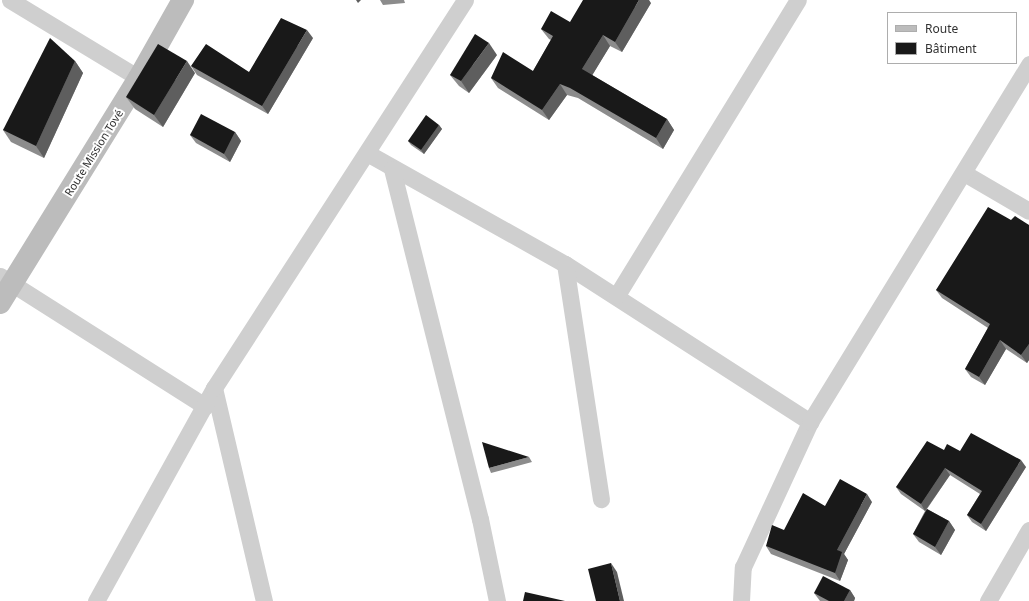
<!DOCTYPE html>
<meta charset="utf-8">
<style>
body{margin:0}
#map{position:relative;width:1029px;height:601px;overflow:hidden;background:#fff;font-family:"Noto Sans",sans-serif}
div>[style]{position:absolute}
.street>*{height:17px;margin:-8.5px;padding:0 8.5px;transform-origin:8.5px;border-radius:8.5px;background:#cfcfcf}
.secondary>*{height:22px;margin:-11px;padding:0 11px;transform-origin:11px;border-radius:11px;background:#bcbcbc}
.wall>*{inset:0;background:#8c8c8c}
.shaded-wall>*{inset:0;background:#5e5e5e}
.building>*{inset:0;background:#191919}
span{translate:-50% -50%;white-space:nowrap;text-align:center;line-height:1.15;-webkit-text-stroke:4px #fff;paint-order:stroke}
.street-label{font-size:11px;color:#323232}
.legend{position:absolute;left:887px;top:12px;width:130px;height:52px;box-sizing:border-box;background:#fff;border:1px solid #adadad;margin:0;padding:5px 7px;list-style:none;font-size:12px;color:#323232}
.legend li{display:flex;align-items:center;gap:8px;height:20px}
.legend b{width:20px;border:1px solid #adadad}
</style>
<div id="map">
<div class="street">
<div style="left:10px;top:0;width:151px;rotate:31.2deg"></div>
<div style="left:367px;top:153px;width:227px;rotate:29.3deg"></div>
<div style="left:565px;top:264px;width:292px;rotate:32.8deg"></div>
<div style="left:392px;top:169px;width:361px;rotate:75.9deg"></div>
<div style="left:480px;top:519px;width:84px;rotate:78.3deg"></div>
<div style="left:964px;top:173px;width:75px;rotate:30.3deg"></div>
<div style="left:565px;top:264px;width:238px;rotate:81.3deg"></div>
<div style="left:0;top:276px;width:243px;rotate:32.4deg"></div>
<div style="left:617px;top:295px;width:346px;rotate:-58.5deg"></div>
<div style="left:214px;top:388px;width:219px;rotate:76.8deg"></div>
<div style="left:96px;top:601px;width:244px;rotate:-61deg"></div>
<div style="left:214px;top:388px;width:462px;rotate:-57.1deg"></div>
<div style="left:741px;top:601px;width:34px;rotate:-87deg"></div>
<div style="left:743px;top:567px;width:160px;rotate:-65.2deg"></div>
<div style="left:810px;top:422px;width:420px;rotate:-58.5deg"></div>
<div style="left:988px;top:601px;width:82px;rotate:-60deg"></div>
</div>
<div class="secondary">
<div style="left:0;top:303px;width:264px;rotate:-58.3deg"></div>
<div style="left:139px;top:78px;width:90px;rotate:-60.6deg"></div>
</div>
<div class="wall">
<div style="clip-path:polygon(380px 0,404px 0,405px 3px,383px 5px)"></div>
<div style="clip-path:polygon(651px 3px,622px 52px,610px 46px,592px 75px,667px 119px,674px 130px,663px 149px,578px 98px,567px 95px,549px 120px,498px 88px,491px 78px,533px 71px,551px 40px,549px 39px,541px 29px)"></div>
<div style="clip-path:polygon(313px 38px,268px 114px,197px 75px,191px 66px,249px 72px)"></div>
<div style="clip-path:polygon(497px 55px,469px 93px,459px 86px,450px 75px)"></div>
<div style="clip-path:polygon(75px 61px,83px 73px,44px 158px,11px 142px,3px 130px)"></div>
<div style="clip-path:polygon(195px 73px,163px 127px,135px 109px,126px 97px)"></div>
<div style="clip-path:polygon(439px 125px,442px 129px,424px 154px,411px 145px,408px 141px)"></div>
<div style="clip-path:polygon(235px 132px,241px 141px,230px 162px,196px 143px,190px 135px)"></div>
<div style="clip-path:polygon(1011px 220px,1029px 225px,1029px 360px,1027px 363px,1006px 349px,985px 385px,971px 377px,965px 369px,988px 328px,942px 298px,936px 290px)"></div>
<div style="clip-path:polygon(944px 450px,960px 451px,1026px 467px,986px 531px,972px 522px,967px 515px,980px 494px,950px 475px,927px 509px,949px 521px,955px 530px,941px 555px,919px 542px,913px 534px,925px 511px,901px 494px,896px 487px)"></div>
<div style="clip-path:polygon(529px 457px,532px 462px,491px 473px,489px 468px)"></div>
<div style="clip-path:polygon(872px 502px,844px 554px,848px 560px,840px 581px,771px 554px,766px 546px,784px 530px)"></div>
<div style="clip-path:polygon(850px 590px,855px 598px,854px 601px,820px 601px,814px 593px)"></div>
</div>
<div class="shaded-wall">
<div style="clip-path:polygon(356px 0,361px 0,358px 3px)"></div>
<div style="clip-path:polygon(639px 0,649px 0,651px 3px,622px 52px,615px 42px)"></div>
<div style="clip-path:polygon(307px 30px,313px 38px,268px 114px,262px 106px)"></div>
<div style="clip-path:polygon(603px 35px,610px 46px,590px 79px,582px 69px)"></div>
<div style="clip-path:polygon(489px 43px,497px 55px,469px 93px,461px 81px)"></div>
<div style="clip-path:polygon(75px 61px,83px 73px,44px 158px,36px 146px)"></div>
<div style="clip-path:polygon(187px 61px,195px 73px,163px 127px,154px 115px)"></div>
<div style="clip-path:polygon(560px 84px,567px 95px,549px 120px,542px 110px)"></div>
<div style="clip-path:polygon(667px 119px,674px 130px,663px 149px,656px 138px)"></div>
<div style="clip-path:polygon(439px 125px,442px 129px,424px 154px,421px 150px)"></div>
<div style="clip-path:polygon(235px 132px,241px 141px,230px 162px,224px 154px)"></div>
<div style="clip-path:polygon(1000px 340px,1006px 349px,985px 385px,979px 377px)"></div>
<div style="clip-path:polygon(1029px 344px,1029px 360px,1027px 363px,1021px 355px)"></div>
<div style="clip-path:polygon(1021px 460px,1026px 467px,986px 531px,981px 524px)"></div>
<div style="clip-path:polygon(945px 468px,950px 475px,925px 511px,921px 504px)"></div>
<div style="clip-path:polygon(867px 494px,872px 502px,844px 554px,848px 560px,840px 581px,835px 573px,837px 550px)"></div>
<div style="clip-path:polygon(949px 521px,955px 530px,941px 555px,935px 547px)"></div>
<div style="clip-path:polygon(611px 563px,617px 572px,624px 601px,620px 601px)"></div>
<div style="clip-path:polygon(850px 590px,855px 598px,854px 601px,844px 601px)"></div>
</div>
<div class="building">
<div style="clip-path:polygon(583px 0,639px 0,615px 42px,603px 35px,582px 69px,667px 119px,656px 138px,570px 88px,560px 84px,542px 110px,491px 78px,503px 52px,533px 71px,553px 36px,541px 29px,551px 11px,570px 22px)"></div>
<div style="clip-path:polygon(281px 18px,307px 30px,262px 106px,191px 66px,206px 44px,249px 72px)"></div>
<div style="clip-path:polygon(475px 34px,489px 43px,461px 81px,450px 75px)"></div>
<div style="clip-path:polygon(50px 38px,75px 61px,36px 146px,3px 130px)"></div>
<div style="clip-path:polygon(158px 44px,187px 61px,154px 115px,126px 97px)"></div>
<div style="clip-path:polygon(201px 114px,235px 132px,224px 154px,190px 135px)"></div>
<div style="clip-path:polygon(426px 115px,439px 125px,421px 150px,408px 141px)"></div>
<div style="clip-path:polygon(988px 207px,1011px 220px,1015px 216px,1029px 225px,1029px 344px,1021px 355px,1000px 340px,979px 377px,965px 369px,990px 324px,936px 290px)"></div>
<div style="clip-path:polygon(971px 433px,1021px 460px,981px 524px,967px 515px,982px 491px,945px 468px,921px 504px,896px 487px,927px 441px,944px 450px,947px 444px,960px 451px)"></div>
<div style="clip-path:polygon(482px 442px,529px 457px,489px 468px)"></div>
<div style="clip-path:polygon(840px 479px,867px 494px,837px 550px,842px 552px,835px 573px,766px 546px,772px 525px,784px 530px,803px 493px,825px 506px)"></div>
<div style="clip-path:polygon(927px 509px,949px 521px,935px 547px,913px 534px)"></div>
<div style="clip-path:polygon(611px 563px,620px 601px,596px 601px,588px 569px)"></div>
<div style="clip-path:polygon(823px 576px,850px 590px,844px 601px,829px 601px,814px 593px)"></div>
<div style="clip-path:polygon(525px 592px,565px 601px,523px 601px)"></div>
</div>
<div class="street-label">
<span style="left:94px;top:153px;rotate:-58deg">Route Mission Tové</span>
</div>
<ul class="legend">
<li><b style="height:5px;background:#bcbcbc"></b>Route</li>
<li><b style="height:11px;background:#191919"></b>Bâtiment</li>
</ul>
</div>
